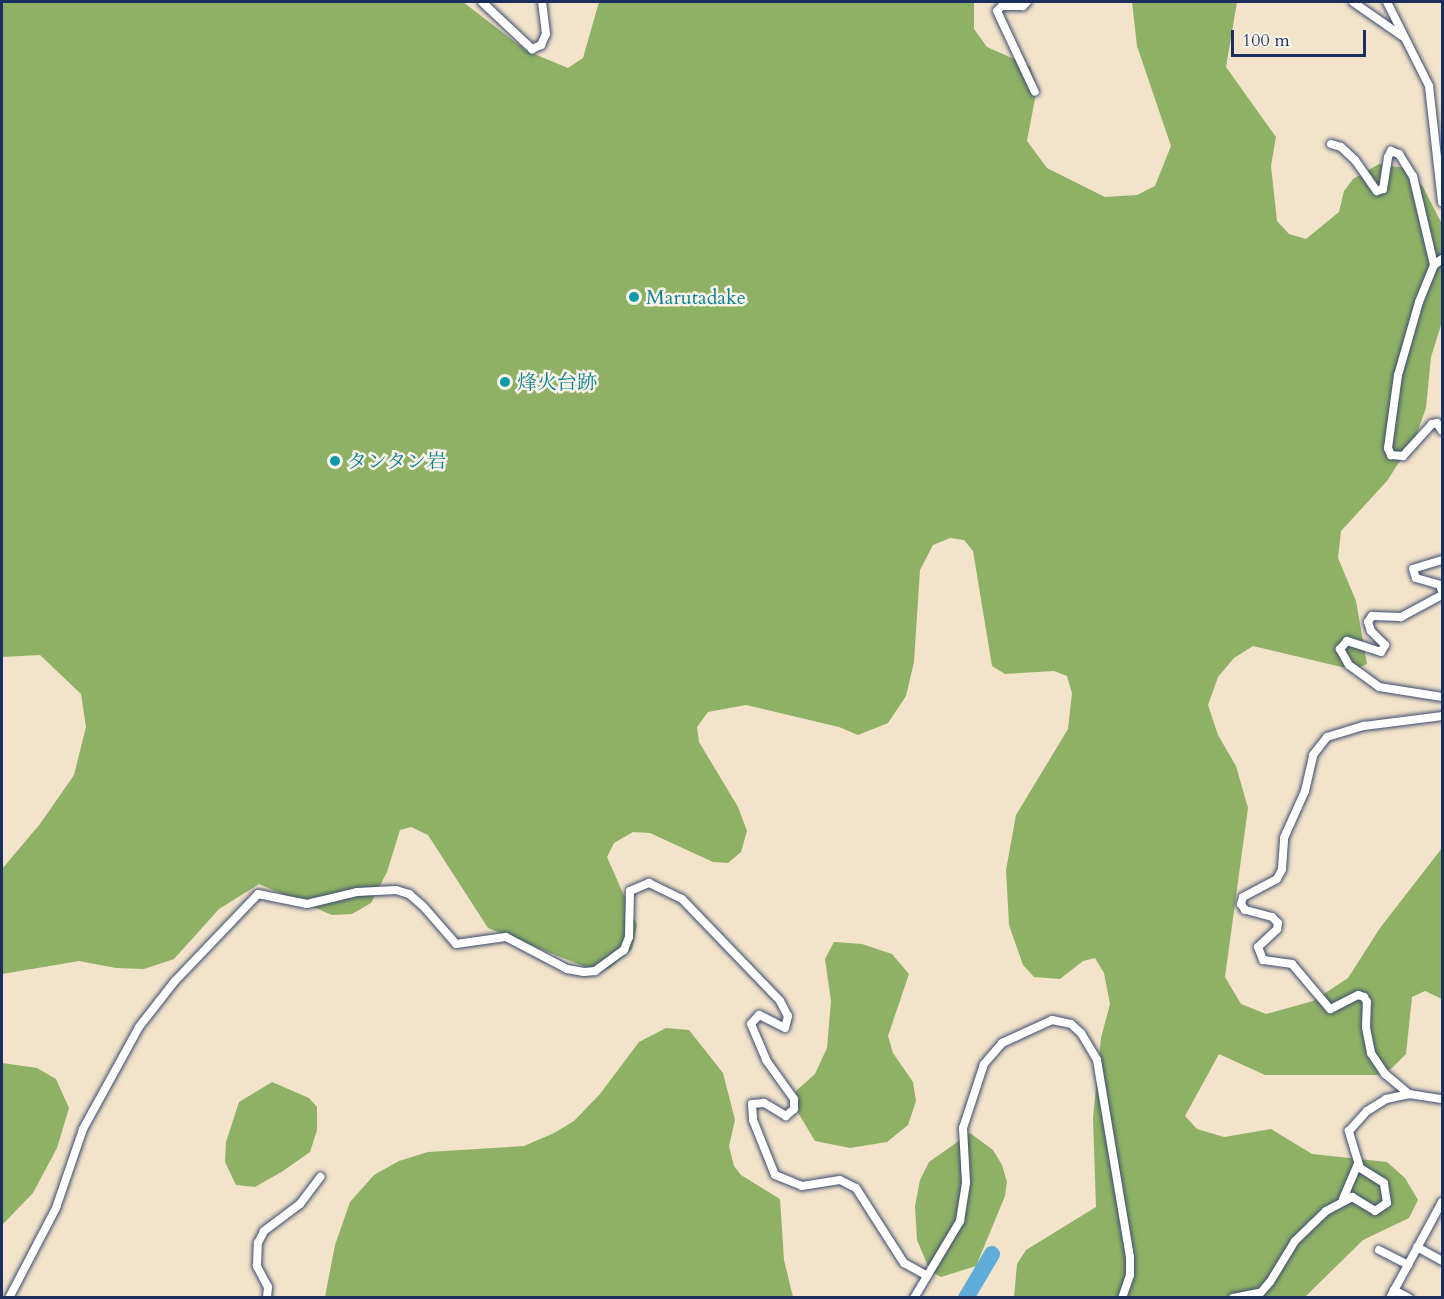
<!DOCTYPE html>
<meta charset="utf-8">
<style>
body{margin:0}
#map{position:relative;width:1444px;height:1299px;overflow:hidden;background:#f2e3ca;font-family:Cardo,"Noto Serif JP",serif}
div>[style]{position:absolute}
.forest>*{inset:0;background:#8eb165}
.river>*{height:16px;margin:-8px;padding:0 8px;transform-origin:8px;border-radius:8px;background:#60acd9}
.roads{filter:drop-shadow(0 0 2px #3b4a6e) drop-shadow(0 0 2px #3b4a6e)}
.minor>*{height:8px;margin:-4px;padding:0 4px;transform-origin:4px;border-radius:4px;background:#fff}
.dots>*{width:16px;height:16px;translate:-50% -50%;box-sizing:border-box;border:3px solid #f7f3e8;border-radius:50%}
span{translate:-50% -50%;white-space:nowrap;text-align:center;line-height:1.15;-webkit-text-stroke:5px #f7f3e8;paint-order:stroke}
.culture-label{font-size:20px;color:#0d838f}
.left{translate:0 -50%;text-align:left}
.frame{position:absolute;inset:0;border:3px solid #1b2f5e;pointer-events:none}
.scale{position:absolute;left:1231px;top:30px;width:135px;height:27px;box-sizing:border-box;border:3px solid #1b2f5e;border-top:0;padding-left:8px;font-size:18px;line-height:21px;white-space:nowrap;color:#1b2f5e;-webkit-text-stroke:4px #f7f3e8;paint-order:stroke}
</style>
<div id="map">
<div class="forest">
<div style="clip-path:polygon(2px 2px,463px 2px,527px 51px,568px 68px,583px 58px,599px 2px,974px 2px,974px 29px,987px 47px,1030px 66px,1037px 88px,1027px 141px,1047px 168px,1105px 197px,1137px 195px,1155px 186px,1171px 146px,1137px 46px,1132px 2px,1237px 2px,1226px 67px,1276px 137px,1271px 166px,1277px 221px,1289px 234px,1306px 239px,1339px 212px,1344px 191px,1353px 179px,1379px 164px,1405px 168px,1423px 187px,1442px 224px,1442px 322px,1431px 357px,1426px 408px,1416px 436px,1387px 481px,1341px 531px,1338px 558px,1356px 601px,1367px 664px,1354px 670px,1253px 646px,1234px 658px,1218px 677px,1208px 705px,1218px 735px,1236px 766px,1248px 808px,1225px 977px,1241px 1004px,1266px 1014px,1313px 1001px,1348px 978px,1380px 928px,1442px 848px,1442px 999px,1425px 991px,1412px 997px,1406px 1054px,1392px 1068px,1378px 1075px,1265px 1075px,1219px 1054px,1185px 1116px,1197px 1129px,1224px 1137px,1271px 1129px,1312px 1154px,1387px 1162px,1405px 1178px,1418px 1200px,1409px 1218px,1363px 1240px,1305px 1297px,1014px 1297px,1017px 1264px,1026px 1250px,1096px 1207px,1093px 1118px,1101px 1038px,1110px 1004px,1104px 973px,1095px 958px,1083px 961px,1060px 979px,1034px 977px,1023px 965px,1009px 925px,1006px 870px,1016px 815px,1068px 729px,1072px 693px,1067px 676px,1054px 671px,1005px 674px,992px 666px,973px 551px,964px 540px,950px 538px,933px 545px,920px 570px,914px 662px,906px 696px,888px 723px,858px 735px,839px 727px,746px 705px,708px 712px,697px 727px,699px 742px,738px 807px,747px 831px,741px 852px,728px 863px,713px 862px,650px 833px,633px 832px,614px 843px,607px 857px,637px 925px,632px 949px,610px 968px,598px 972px,488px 928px,428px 835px,411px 827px,400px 830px,387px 872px,371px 903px,352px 914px,332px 915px,259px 884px,219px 909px,174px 959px,144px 969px,116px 968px,79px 961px,2px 974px,2px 869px,40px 824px,74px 775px,86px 727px,81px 694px,40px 655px,2px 657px)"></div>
<div style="clip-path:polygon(834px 942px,862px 944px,892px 954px,909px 974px,888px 1036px,893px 1053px,913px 1082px,916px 1101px,908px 1125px,887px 1142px,850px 1148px,815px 1141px,797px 1111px,796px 1091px,815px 1074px,827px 1048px,831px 1001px,825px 959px)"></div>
<div style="clip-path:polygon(666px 1028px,689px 1030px,723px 1073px,735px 1120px,729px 1146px,734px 1166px,741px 1175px,780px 1199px,784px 1260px,793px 1297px,325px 1297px,335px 1245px,350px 1202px,374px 1175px,399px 1161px,428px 1152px,524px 1146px,554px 1133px,574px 1121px,600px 1094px,639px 1042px)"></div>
<div style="clip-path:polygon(2px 1063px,37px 1068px,56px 1079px,69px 1108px,57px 1148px,33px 1193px,2px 1225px)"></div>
<div style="clip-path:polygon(272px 1082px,309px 1098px,317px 1107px,317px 1130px,310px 1152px,283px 1171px,255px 1187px,236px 1185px,225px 1162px,226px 1142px,239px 1102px)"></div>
<div style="clip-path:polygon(970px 1133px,993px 1150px,1002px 1165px,1007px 1182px,1005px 1196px,976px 1266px,941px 1277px,930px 1271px,917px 1240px,915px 1206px,920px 1180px,929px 1162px)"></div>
</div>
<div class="river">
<div style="left:966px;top:1298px;width:51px;rotate:-59.4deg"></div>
</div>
<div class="roads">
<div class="minor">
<div style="left:482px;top:2px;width:69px;rotate:43.2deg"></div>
<div style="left:532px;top:49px;width:10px;rotate:-24deg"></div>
<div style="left:541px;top:45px;width:12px;rotate:-66deg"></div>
<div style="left:546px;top:34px;width:32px;rotate:-97deg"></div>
<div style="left:1027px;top:2px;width:6px;rotate:135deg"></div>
<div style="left:1023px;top:6px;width:21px;rotate:180deg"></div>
<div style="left:1002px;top:6px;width:7px;rotate:135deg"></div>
<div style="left:997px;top:11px;width:89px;rotate:64.9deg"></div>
<div style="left:1353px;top:2px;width:60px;rotate:34.8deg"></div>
<div style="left:1387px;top:2px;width:94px;rotate:63.4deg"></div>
<div style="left:1429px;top:86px;width:117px;rotate:83.6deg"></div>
<div style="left:1331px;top:144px;width:10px;rotate:17deg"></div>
<div style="left:1341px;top:147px;width:19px;rotate:43deg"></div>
<div style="left:1355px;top:160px;width:38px;rotate:55deg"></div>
<div style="left:1377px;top:191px;width:6px;rotate:-18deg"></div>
<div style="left:1383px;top:189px;width:32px;rotate:-81deg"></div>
<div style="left:1388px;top:157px;width:7px;rotate:-63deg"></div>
<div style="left:1391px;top:151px;width:9px;rotate:21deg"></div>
<div style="left:1399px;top:154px;width:26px;rotate:58deg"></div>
<div style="left:1413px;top:176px;width:91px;rotate:76.7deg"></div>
<div style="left:1442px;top:259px;width:10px;rotate:143deg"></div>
<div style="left:1434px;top:265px;width:40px;rotate:112deg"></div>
<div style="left:1419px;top:302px;width:76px;rotate:106deg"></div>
<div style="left:1398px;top:375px;width:74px;rotate:97.8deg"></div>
<div style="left:1388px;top:448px;width:8px;rotate:67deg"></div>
<div style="left:1391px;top:455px;width:12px;rotate:5deg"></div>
<div style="left:1403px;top:456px;width:43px;rotate:-47.8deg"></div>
<div style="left:1432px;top:424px;width:5px;rotate:-11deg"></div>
<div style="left:1437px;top:423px;width:9px;rotate:58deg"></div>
<div style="left:1442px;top:560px;width:30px;rotate:163deg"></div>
<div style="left:1413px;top:569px;width:9px;rotate:72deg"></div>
<div style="left:1416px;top:578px;width:25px;rotate:16deg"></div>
<div style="left:1440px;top:585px;width:6px;rotate:72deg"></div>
<div style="left:1442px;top:595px;width:47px;rotate:151.8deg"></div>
<div style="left:1401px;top:617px;width:29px;rotate:-178deg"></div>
<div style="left:1372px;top:616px;width:7px;rotate:124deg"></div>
<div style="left:1368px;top:622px;width:9px;rotate:72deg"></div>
<div style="left:1371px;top:631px;width:20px;rotate:45deg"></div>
<div style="left:1385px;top:645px;width:8px;rotate:120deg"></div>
<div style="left:1381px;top:652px;width:36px;rotate:-162deg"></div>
<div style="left:1347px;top:641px;width:11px;rotate:131deg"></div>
<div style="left:1340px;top:649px;width:18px;rotate:61deg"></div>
<div style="left:1349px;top:665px;width:37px;rotate:36deg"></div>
<div style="left:1379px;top:687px;width:64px;rotate:9deg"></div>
<div style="left:1409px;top:1094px;width:31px;rotate:-140deg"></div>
<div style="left:1385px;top:1074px;width:25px;rotate:-124deg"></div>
<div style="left:1371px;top:1053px;width:26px;rotate:-101deg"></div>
<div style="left:1366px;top:1027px;width:25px;rotate:-88deg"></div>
<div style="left:1367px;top:1002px;width:6px;rotate:-121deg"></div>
<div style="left:1364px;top:997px;width:6px;rotate:-162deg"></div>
<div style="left:1358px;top:995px;width:31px;rotate:153deg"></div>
<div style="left:1330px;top:1009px;width:59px;rotate:-130.2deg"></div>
<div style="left:1292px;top:964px;width:29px;rotate:-172deg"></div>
<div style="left:1263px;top:960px;width:14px;rotate:-111deg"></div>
<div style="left:1258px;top:947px;width:26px;rotate:-43deg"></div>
<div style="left:1277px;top:929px;width:6px;rotate:-81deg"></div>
<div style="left:1278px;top:923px;width:8px;rotate:-135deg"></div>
<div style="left:1272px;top:917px;width:28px;rotate:-165deg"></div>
<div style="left:1245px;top:910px;width:7px;rotate:-124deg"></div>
<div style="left:1241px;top:904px;width:7px;rotate:-74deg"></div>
<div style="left:1243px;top:897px;width:38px;rotate:-28deg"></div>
<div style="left:1277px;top:879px;width:11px;rotate:-63deg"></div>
<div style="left:1282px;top:869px;width:31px;rotate:-86deg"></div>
<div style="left:1284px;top:838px;width:51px;rotate:-65.9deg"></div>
<div style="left:1305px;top:791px;width:37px;rotate:-77deg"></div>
<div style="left:1313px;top:755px;width:23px;rotate:-52deg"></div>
<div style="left:1327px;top:737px;width:39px;rotate:-17deg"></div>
<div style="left:1364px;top:726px;width:79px;rotate:-7.3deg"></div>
<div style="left:1343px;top:1199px;width:38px;rotate:-67deg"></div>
<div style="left:1417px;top:1247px;width:29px;rotate:29deg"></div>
<div style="left:1379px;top:1250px;width:33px;rotate:27deg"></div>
<div style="left:1394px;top:1290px;width:17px;rotate:28deg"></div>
<div style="left:9px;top:1298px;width:102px;rotate:-62.4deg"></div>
<div style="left:56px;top:1208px;width:83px;rotate:-71.1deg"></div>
<div style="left:83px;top:1129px;width:116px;rotate:-61.2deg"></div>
<div style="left:139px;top:1027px;width:58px;rotate:-52deg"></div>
<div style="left:175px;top:981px;width:120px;rotate:-46.3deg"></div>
<div style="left:258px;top:894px;width:50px;rotate:11.5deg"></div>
<div style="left:307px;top:904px;width:51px;rotate:-13.5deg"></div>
<div style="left:357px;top:892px;width:39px;rotate:-3deg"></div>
<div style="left:396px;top:890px;width:14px;rotate:17deg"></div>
<div style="left:409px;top:894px;width:18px;rotate:41deg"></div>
<div style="left:423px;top:906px;width:50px;rotate:49deg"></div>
<div style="left:456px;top:944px;width:50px;rotate:-8deg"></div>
<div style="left:506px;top:937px;width:69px;rotate:27.7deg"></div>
<div style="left:567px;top:969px;width:17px;rotate:10deg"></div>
<div style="left:584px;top:972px;width:11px;rotate:-5deg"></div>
<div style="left:595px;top:971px;width:36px;rotate:-36deg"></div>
<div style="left:624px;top:950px;width:14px;rotate:-69deg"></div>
<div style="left:629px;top:937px;width:46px;rotate:-88.8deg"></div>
<div style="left:630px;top:891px;width:21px;rotate:-23deg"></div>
<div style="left:649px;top:883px;width:37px;rotate:26deg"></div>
<div style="left:682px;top:899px;width:141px;rotate:46.1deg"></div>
<div style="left:780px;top:1001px;width:17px;rotate:62deg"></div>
<div style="left:788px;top:1016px;width:12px;rotate:104deg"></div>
<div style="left:785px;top:1028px;width:29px;rotate:-153deg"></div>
<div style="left:759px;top:1015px;width:12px;rotate:132deg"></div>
<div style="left:751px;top:1024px;width:39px;rotate:67deg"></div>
<div style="left:766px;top:1060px;width:48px;rotate:54.3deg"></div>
<div style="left:794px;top:1099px;width:10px;rotate:90deg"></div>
<div style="left:794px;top:1109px;width:11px;rotate:139deg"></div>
<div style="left:786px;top:1116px;width:26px;rotate:-149deg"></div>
<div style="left:764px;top:1103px;width:12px;rotate:175deg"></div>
<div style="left:752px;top:1104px;width:16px;rotate:86deg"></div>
<div style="left:753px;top:1120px;width:59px;rotate:68.2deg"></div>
<div style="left:775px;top:1175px;width:29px;rotate:22deg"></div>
<div style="left:802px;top:1186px;width:38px;rotate:-9deg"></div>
<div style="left:840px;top:1180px;width:18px;rotate:27deg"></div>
<div style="left:856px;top:1188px;width:89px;rotate:57.4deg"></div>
<div style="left:904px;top:1263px;width:26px;rotate:29deg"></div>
<div style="left:267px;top:1298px;width:11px;rotate:-85deg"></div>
<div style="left:268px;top:1287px;width:24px;rotate:-118deg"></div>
<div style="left:257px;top:1266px;width:23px;rotate:-88deg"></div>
<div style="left:258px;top:1243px;width:13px;rotate:-63deg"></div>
<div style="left:264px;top:1231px;width:45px;rotate:-36.9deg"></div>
<div style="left:300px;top:1204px;width:34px;rotate:-53deg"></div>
<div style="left:914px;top:1298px;width:90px;rotate:-59.1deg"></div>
<div style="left:960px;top:1221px;width:39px;rotate:-81deg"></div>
<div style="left:966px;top:1182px;width:54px;rotate:-93.2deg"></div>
<div style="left:963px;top:1128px;width:67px;rotate:-71.8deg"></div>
<div style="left:984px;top:1064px;width:28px;rotate:-49deg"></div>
<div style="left:1002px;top:1043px;width:55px;rotate:-24.7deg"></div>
<div style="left:1052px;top:1020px;width:19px;rotate:12deg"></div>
<div style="left:1071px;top:1024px;width:13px;rotate:42deg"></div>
<div style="left:1081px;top:1033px;width:31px;rotate:59deg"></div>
<div style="left:1097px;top:1060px;width:200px;rotate:80.5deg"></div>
<div style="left:1130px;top:1257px;width:18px;rotate:90deg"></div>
<div style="left:1130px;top:1275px;width:24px;rotate:109deg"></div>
<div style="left:1233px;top:1298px;width:26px;rotate:-11deg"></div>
<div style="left:1256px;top:1298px;width:21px;rotate:-49deg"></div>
<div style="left:1270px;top:1282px;width:48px;rotate:-58.6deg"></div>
<div style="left:1295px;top:1241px;width:43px;rotate:-44.1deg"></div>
<div style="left:1326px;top:1211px;width:30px;rotate:-28deg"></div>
<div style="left:1352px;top:1197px;width:27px;rotate:31deg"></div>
<div style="left:1375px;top:1211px;width:14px;rotate:-34deg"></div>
<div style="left:1387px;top:1203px;width:20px;rotate:-99deg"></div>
<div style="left:1384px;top:1183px;width:28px;rotate:-148deg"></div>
<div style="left:1360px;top:1168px;width:39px;rotate:-107deg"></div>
<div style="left:1349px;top:1131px;width:27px;rotate:-48deg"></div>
<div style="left:1367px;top:1111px;width:22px;rotate:-32deg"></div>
<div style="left:1386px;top:1099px;width:24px;rotate:-12deg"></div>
<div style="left:1409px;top:1094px;width:33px;rotate:9deg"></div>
<div style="left:1390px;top:1298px;width:109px;rotate:-61.6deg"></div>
</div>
</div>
<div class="dots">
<div style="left:634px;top:297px;background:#0f9aa8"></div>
<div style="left:505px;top:382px;background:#0f9aa8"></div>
<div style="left:335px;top:461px;background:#0f9aa8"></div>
</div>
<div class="culture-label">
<span class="left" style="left:646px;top:297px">Marutadake</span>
<span class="left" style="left:517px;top:382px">烽火台跡</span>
<span class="left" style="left:347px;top:461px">タンタン岩</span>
</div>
<div class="frame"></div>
<div class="scale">100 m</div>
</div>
